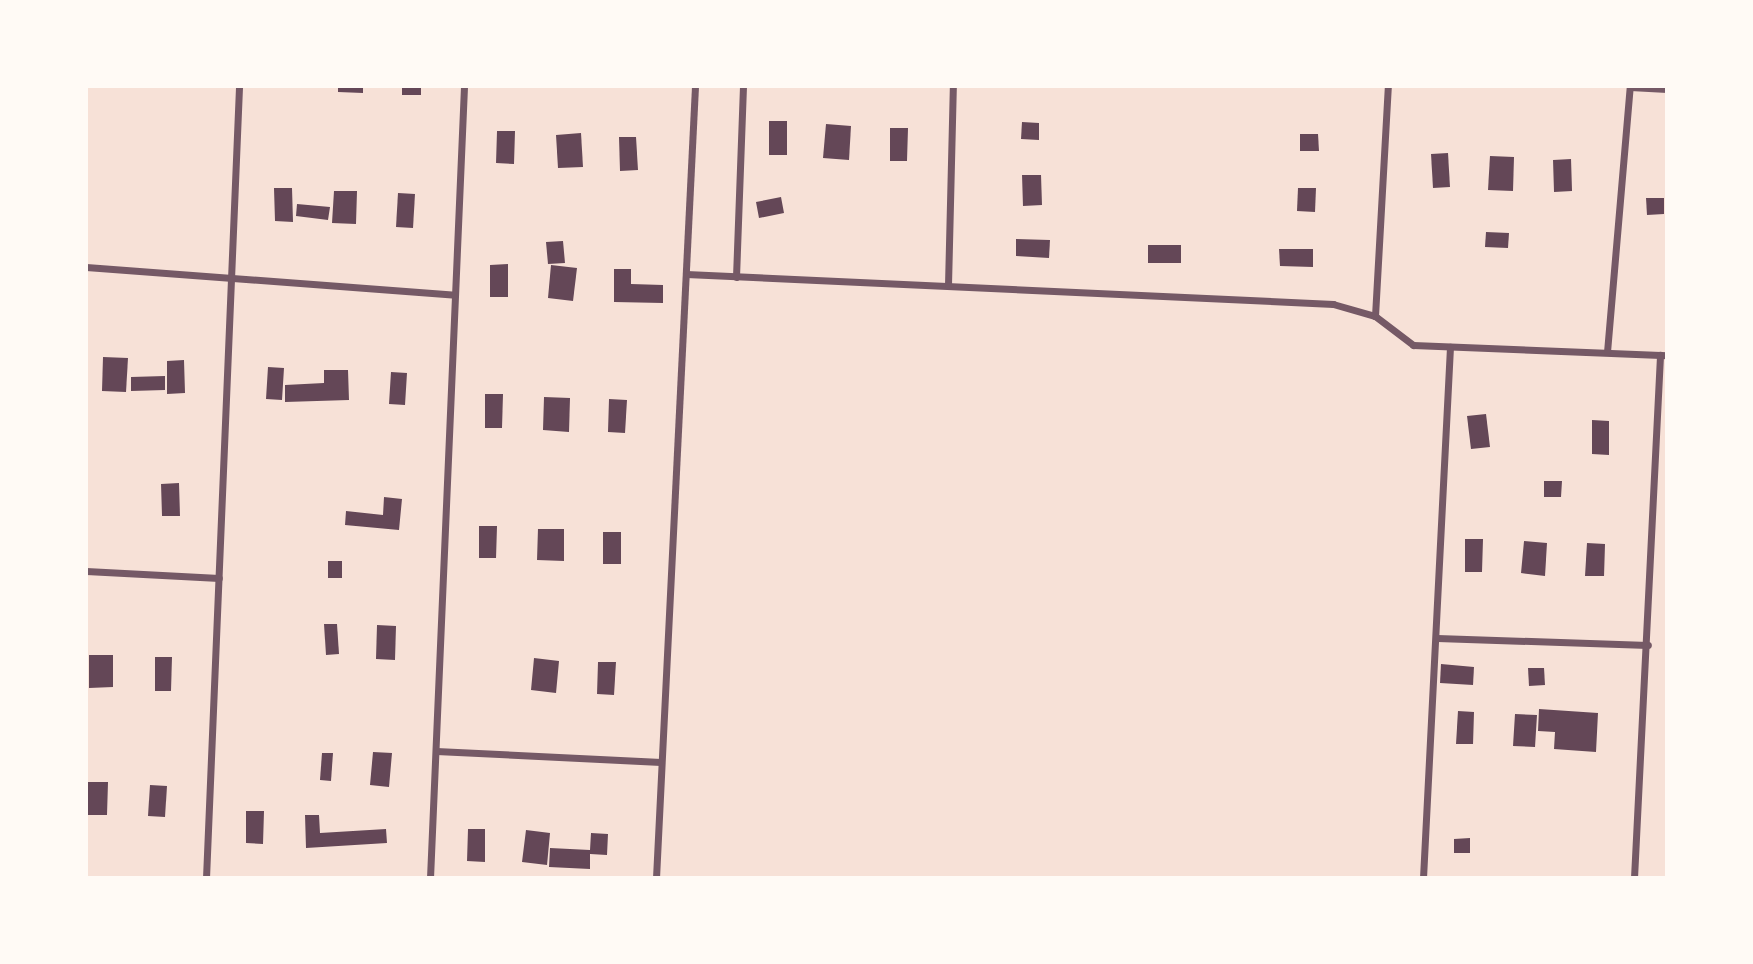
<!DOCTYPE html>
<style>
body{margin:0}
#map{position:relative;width:1753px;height:964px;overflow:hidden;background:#f7e1d7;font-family:"Archivo Narrow",sans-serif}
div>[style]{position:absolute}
.building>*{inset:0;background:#644757}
.minor>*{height:7px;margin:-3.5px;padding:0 3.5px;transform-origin:3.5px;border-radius:3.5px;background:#755966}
span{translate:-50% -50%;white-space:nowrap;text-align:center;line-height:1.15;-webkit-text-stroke:5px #fffaf5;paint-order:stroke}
.frame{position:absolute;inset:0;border:88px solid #fffaf5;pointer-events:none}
</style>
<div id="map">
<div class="building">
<div style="clip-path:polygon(338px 86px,363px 86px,363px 93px,338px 92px)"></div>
<div style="clip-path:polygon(402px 86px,421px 86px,421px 95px,402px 95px)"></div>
<div style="clip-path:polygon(769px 121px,787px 121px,787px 155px,769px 155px)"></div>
<div style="clip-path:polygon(1022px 122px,1039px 123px,1039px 140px,1021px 139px)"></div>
<div style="clip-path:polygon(826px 124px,851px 126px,849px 160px,823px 158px)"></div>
<div style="clip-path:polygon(890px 128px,908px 128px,907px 161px,890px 161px)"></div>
<div style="clip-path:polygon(497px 131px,515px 131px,514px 164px,496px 163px)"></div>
<div style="clip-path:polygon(581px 133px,583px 167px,558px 168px,556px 135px)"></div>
<div style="clip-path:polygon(1300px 134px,1318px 134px,1319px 151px,1300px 151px)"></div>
<div style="clip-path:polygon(619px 137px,636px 137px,638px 170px,620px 171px)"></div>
<div style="clip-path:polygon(1448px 153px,1450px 187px,1433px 188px,1431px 154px)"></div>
<div style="clip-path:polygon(1490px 156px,1514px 157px,1513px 191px,1488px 190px)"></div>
<div style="clip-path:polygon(1571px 159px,1572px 191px,1554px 192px,1553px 160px)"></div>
<div style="clip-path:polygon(1022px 175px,1041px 175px,1042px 205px,1023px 206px)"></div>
<div style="clip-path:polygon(274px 188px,292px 188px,293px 222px,275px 221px)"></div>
<div style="clip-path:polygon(1298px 188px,1316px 188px,1315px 212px,1297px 211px)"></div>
<div style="clip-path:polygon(334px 191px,357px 191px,356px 224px,332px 223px)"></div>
<div style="clip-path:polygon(398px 193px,415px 194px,413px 228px,396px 227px)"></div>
<div style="clip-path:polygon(781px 197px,784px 213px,759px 218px,756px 202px)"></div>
<div style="clip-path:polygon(1646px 198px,1664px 198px,1664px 214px,1647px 215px)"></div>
<div style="clip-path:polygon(297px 204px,330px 207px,328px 220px,296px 216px)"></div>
<div style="clip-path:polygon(1486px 232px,1509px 233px,1508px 248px,1485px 247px)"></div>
<div style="clip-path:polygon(1016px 239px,1050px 240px,1049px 258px,1016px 256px)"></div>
<div style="clip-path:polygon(563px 241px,565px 263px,548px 264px,546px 242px)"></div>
<div style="clip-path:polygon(1148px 245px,1181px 245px,1181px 263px,1148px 263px)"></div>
<div style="clip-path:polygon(1279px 249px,1313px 249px,1313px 267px,1280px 266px)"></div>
<div style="clip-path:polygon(508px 264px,508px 297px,490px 297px,490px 265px)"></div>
<div style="clip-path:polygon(551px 265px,577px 268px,573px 301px,548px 298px)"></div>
<div style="clip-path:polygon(614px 269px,631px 269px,631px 284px,663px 285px,663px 303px,614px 302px)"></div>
<div style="clip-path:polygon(103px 357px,128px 358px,126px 392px,102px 391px)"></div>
<div style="clip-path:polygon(184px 360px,185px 393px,167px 394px,167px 361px)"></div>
<div style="clip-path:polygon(268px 367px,284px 368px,282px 400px,266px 399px)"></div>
<div style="clip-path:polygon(324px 370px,348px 370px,349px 400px,285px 402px,285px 385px,324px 383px)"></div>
<div style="clip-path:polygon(391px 372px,407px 373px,405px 405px,389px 404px)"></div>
<div style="clip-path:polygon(165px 376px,165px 390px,131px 391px,131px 377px)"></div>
<div style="clip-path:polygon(485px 394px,503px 394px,502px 428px,485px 428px)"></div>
<div style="clip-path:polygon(544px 397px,570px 398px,569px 432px,543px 430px)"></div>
<div style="clip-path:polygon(609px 399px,627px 400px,625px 433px,608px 432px)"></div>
<div style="clip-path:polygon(1486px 414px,1490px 447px,1471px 449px,1467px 416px)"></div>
<div style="clip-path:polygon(1592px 420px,1609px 421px,1609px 455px,1592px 454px)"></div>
<div style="clip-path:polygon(1544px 481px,1562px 481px,1561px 497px,1544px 497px)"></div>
<div style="clip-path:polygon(179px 483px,180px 516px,162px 516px,161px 484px)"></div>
<div style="clip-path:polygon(384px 497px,402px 499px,399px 530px,345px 525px,346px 511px,383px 515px)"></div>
<div style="clip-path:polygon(479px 526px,497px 526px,496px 558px,479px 558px)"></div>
<div style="clip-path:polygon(538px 529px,564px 529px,564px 561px,537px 560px)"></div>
<div style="clip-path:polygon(603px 532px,621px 532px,621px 564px,603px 564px)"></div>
<div style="clip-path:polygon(1465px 539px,1483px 539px,1482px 572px,1465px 572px)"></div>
<div style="clip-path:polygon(1524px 541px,1547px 543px,1545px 576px,1521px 573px)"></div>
<div style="clip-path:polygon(1587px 543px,1605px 544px,1604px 576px,1585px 576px)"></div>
<div style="clip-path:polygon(328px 561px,342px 561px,342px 578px,328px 578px)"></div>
<div style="clip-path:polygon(324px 624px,337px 624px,339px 654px,326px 655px)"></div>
<div style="clip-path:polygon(377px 625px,396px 626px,395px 660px,376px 659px)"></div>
<div style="clip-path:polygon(89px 655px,113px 655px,113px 687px,89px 688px)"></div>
<div style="clip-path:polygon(155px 657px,172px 657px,171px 691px,155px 691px)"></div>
<div style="clip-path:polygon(534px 658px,559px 661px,556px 693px,531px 690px)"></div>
<div style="clip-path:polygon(598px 662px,616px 662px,614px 695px,597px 694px)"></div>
<div style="clip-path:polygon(1441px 664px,1474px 667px,1473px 685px,1440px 683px)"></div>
<div style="clip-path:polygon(1528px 668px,1544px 668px,1545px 685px,1529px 686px)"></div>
<div style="clip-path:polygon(1539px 709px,1598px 713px,1596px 752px,1554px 749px,1555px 732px,1538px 731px)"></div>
<div style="clip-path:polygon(1458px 711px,1474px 712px,1473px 744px,1456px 744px)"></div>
<div style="clip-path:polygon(1515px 714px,1537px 715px,1535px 747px,1513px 746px)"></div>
<div style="clip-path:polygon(373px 752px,392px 753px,389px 787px,370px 785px)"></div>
<div style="clip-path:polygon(322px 753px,333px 753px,331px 781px,320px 780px)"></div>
<div style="clip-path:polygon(86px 782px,108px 782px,107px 815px,86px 815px)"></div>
<div style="clip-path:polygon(150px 785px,167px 786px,165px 817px,148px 816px)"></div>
<div style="clip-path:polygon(246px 811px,264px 811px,263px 844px,246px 843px)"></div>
<div style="clip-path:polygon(305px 815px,319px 815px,320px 833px,386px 829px,387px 843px,306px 848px)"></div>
<div style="clip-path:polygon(468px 829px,485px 829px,485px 862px,467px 861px)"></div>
<div style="clip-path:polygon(526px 830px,550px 833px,547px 865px,522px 862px)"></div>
<div style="clip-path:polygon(591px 833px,608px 834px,607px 855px,590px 854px,590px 869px,549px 867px,550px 848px,590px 850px)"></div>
<div style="clip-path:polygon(1470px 838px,1470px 853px,1454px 853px,1454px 839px)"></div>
</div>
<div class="minor">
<div style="left:1630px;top:87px;width:37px;rotate:3deg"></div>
<div style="left:86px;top:267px;width:370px;rotate:4.3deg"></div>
<div style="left:686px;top:274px;width:648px;rotate:2.65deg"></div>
<div style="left:1333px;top:304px;width:44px;rotate:15.9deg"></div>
<div style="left:1375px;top:316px;width:48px;rotate:37.3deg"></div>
<div style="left:1413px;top:345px;width:254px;rotate:2.3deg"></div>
<div style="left:736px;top:277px;width:191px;rotate:-87.9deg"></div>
<div style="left:948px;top:285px;width:199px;rotate:-88.6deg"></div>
<div style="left:1375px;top:316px;width:230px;rotate:-86.8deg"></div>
<div style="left:1607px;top:352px;width:267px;rotate:-85.1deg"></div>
<div style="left:86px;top:571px;width:133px;rotate:3deg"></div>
<div style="left:1437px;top:638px;width:211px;rotate:1.9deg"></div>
<div style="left:436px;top:751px;width:225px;rotate:2.8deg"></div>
<div style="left:206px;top:878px;width:793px;rotate:-87.61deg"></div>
<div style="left:430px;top:878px;width:793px;rotate:-87.54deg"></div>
<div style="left:656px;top:878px;width:793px;rotate:-87.18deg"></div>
<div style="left:1423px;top:878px;width:532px;rotate:-87.09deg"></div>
<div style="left:1634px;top:878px;width:524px;rotate:-87.15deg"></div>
</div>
<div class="frame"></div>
</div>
